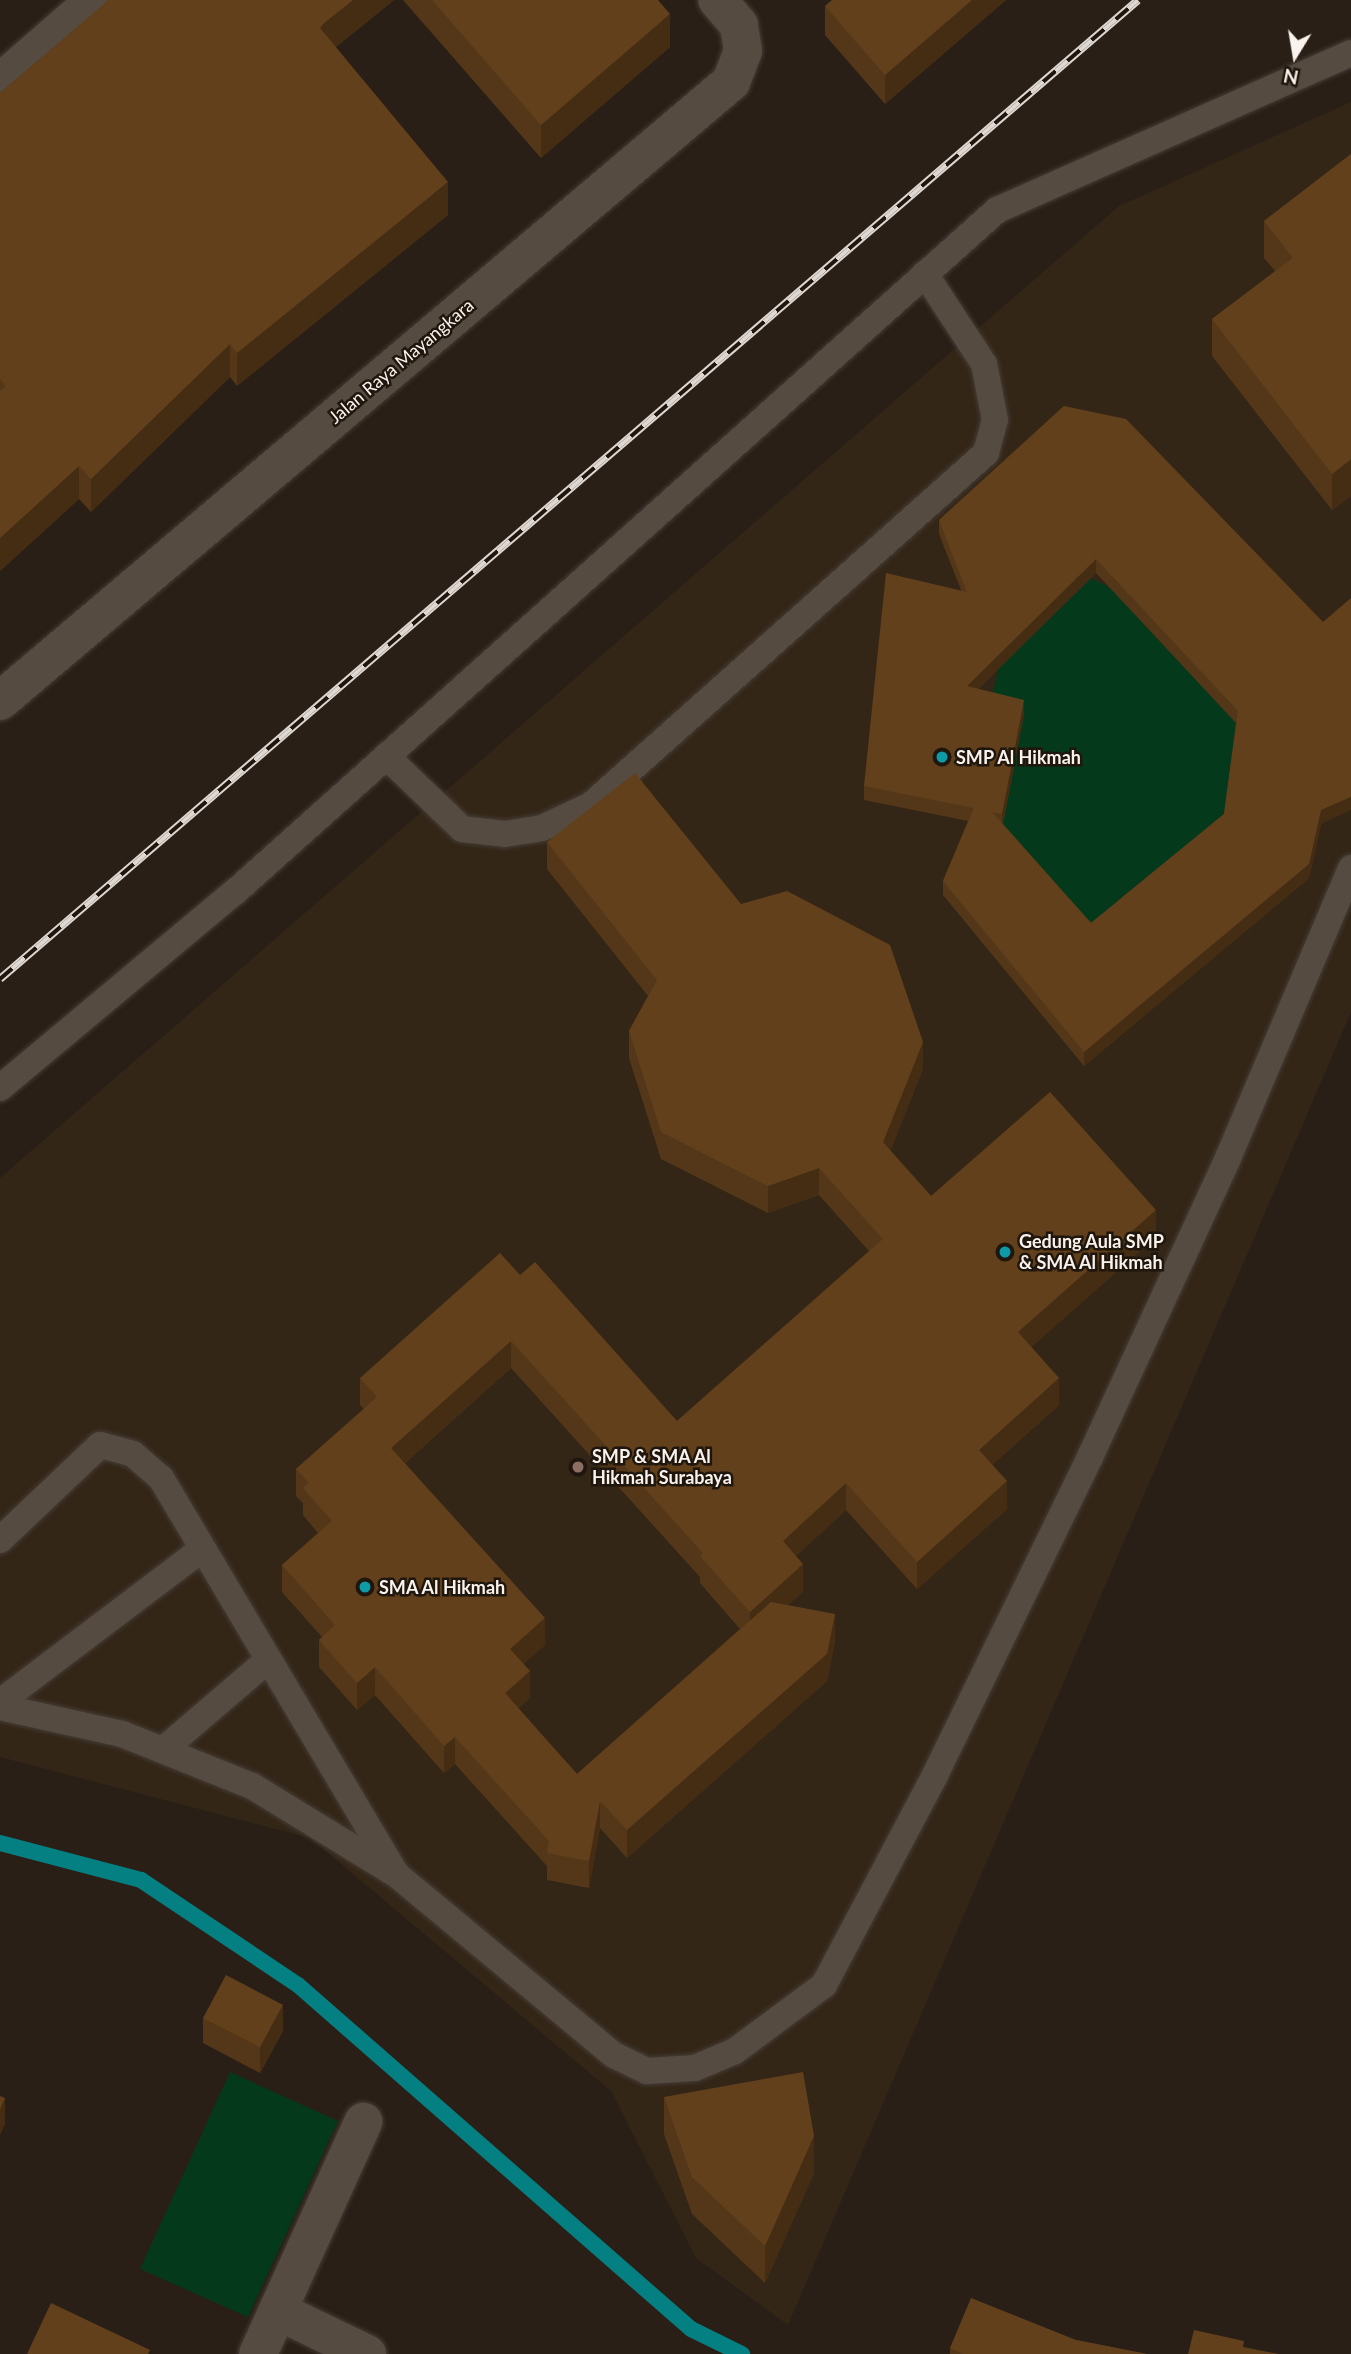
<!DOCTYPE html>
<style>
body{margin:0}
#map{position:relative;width:1351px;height:2354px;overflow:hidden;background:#291f16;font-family:Lato,sans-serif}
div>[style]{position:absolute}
.built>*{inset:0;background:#342617}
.green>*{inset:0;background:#05391b}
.stream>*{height:16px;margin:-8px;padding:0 8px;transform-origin:8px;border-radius:8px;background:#048083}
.roads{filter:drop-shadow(0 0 2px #443c36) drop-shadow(0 0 2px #443c36)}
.service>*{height:26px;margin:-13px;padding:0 13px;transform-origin:13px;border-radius:13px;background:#564b41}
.minor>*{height:38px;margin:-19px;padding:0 19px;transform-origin:19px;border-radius:19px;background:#564b41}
.rail>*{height:8px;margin-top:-4px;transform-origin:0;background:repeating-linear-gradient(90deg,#1f160d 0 16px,#dfd7d1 0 32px);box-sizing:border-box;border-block:2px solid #dfd7d1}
.wall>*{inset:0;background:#543718}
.shaded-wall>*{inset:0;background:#452d14}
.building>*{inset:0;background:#62401c}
.dots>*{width:19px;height:19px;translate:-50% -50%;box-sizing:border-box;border:4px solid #1f160d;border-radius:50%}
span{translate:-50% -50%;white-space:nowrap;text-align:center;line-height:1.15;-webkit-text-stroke:5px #1f160d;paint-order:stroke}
.street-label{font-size:18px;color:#faf3ed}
.poi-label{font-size:18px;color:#faf3ed;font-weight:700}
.left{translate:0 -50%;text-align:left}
.north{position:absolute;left:1260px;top:21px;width:70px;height:70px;-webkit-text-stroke:5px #1f160d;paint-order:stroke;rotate:191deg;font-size:19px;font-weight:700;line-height:28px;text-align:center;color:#faf3ed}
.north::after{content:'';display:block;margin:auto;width:24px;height:32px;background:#faf3ed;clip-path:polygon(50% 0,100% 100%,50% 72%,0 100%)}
</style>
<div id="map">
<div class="built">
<div style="clip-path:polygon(1351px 102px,1351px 1012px,788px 2325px,696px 2258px,611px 2091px,310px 1838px,0 1757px,0 1178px,1119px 206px)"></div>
</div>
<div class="green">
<div style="clip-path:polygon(1090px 578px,1108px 586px,1238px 724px,1224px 828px,1091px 937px,982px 815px,990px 706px,998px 669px)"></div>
<div style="clip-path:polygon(230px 2072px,338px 2121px,248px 2317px,140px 2269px)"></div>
</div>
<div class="stream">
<div style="left:0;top:1843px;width:146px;rotate:14.7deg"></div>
<div style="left:141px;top:1880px;width:189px;rotate:33.8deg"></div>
<div style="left:298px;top:1985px;width:522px;rotate:41.2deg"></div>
<div style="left:691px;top:2329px;width:57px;rotate:26.1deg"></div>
</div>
<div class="roads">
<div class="service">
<div style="left:386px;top:756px;width:105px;rotate:43.8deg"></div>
<div style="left:462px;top:829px;width:43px;rotate:6.6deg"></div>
<div style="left:505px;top:834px;width:37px;rotate:-9deg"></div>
<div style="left:542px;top:828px;width:54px;rotate:-25.1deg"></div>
<div style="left:591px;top:805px;width:529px;rotate:-41.71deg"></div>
<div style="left:986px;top:453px;width:34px;rotate:-75deg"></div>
<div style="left:995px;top:420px;width:57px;rotate:-101.1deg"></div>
<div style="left:984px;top:364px;width:108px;rotate:-123.2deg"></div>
<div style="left:0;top:1088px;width:307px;rotate:-39.9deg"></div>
<div style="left:236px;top:891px;width:1021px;rotate:-41.82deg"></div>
<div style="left:997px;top:210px;width:387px;rotate:-23.9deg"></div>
<div style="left:0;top:1540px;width:138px;rotate:-43.5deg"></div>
<div style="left:100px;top:1445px;width:34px;rotate:15deg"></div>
<div style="left:133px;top:1454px;width:37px;rotate:41deg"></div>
<div style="left:161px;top:1478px;width:456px;rotate:59.3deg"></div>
<div style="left:0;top:1702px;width:252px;rotate:-37.1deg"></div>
<div style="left:0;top:1707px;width:125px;rotate:12.5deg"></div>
<div style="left:122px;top:1734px;width:140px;rotate:21.8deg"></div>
<div style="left:252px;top:1786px;width:170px;rotate:31.5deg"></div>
<div style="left:397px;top:1875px;width:282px;rotate:39.7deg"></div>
<div style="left:614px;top:2055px;width:37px;rotate:26deg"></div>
<div style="left:647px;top:2071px;width:48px;rotate:-3.6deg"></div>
<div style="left:695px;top:2068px;width:43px;rotate:-23deg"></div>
<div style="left:735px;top:2051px;width:111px;rotate:-36.6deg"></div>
<div style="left:824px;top:1985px;width:238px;rotate:-62.1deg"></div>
<div style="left:935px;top:1775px;width:354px;rotate:-64deg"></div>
<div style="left:1090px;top:1457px;width:329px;rotate:-65.2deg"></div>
<div style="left:1228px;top:1158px;width:315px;rotate:-67deg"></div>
<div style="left:163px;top:1750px;width:137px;rotate:-40.6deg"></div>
</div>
<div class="minor">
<div style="left:0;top:83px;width:126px;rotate:-41.1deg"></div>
<div style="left:0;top:701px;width:958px;rotate:-40.26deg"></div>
<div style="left:731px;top:82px;width:33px;rotate:-69deg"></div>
<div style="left:743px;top:51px;width:26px;rotate:-99deg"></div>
<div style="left:739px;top:25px;width:33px;rotate:-131deg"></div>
<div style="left:278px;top:2311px;width:99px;rotate:25.8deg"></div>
<div style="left:258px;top:2354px;width:255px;rotate:-65.6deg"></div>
</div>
</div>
<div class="rail">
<div style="left:0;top:979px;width:1501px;rotate:-40.7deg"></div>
</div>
<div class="wall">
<div style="clip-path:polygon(109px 0,394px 0,336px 47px,448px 215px,237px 386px,230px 377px,91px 512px,79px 499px,0 571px,0 93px)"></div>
<div style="clip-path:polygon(403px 0,658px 0,670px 47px,541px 158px)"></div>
<div style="clip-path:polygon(1006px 0,885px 104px,825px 35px,825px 6px)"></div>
<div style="clip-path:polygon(1351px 154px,1351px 496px,1332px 510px,1212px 356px,1212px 319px,1275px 271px,1264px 258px,1264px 221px)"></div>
<div style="clip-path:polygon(evenodd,1064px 406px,1321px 824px,1309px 878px,1084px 1066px,943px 895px,943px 881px,968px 821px,864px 800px,864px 786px,961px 590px,939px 534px,939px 520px,1064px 406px,1096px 573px,1236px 723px,1224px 814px,1091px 923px,1003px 824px,1024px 714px,978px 689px,1096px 573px)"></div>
<div style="clip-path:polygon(evenodd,547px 842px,741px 904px,923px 1069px,890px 1151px,931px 1196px,1156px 1237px,1031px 1347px,1059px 1405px,992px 1465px,1007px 1509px,917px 1589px,846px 1510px,796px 1556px,803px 1592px,788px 1605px,835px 1641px,827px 1681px,627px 1858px,600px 1828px,589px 1888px,547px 1880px,547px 1866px,455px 1764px,444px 1773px,375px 1695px,357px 1710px,319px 1667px,319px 1640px,322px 1637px,282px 1592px,282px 1565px,318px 1533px,303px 1515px,303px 1503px,296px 1496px,296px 1469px,364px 1409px,360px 1405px,360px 1378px,520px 1275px,677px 1421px,869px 1251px,819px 1195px,768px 1213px,661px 1159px,629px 1058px,629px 1031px,648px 996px,547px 869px,547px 842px,511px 1368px,700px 1577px,700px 1583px,740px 1629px,577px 1774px,518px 1708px,530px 1698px,523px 1664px,545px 1645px,405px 1463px,511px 1368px)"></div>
<div style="clip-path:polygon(203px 2018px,283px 2031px,260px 2073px,203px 2043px)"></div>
<div style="clip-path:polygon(664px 2097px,814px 2173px,765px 2283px,692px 2214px,664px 2134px)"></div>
<div style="clip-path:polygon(1076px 2340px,1147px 2354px,950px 2354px,950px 2348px)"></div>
</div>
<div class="shaded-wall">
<div style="clip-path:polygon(353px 0,394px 0,324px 57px,320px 28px,324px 23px)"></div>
<div style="clip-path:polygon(972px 0,1006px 0,885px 104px,885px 75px)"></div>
<div style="clip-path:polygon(670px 14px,670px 47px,541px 158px,541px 125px)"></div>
<div style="clip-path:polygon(448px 182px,448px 215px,237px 386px,237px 353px)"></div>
<div style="clip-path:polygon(230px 344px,230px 377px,91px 512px,91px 479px)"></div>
<div style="clip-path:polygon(1351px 459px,1351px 496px,1332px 510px,1332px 474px)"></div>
<div style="clip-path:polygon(79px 466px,79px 499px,0 571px,0 538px)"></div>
<div style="clip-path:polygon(1096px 559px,1096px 573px,967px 700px,967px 686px)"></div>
<div style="clip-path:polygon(1024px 700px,1024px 714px,1002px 828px,1002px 814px)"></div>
<div style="clip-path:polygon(1351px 797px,1351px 810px,1321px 824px,1309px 878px,1084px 1066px,1084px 1052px,1321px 810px)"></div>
<div style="clip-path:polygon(923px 1042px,923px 1069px,883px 1170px,883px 1142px)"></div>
<div style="clip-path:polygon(819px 1168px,819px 1195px,768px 1213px,768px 1186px)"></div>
<div style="clip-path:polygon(1156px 1210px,1156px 1237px,1018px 1359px,1018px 1332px)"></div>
<div style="clip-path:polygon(511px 1341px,511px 1368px,391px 1475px,391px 1448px)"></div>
<div style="clip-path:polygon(1059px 1378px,1059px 1405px,979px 1477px,979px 1450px)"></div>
<div style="clip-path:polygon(1007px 1481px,1007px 1509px,917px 1589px,917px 1562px)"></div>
<div style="clip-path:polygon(846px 1483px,846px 1510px,783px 1568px,783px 1541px)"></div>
<div style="clip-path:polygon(803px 1564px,803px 1592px,750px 1639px,750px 1612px)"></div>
<div style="clip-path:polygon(835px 1614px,835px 1641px,827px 1681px,627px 1858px,627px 1830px)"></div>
<div style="clip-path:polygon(545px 1618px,545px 1645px,510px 1676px,510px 1649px)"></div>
<div style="clip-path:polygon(375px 1667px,375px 1695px,357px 1710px,357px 1683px)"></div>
<div style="clip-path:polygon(530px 1671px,530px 1698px,505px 1720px,505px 1693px)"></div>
<div style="clip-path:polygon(455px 1737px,455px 1764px,444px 1773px,444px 1746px)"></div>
<div style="clip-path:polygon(600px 1801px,600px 1828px,589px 1888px,589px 1861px)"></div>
<div style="clip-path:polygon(283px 2005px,283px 2031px,260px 2073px,260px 2047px)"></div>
<div style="clip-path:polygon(5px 2098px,5px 2124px,0 2135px,0 2110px)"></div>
<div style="clip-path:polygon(814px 2136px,814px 2173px,765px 2283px,765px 2246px)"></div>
</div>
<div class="building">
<div style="clip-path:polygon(109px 0,353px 0,324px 23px,320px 28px,448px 182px,237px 353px,230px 344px,91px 479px,79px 466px,0 538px,0 391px,6px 386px,0 379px,0 93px)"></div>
<div style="clip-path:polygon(432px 0,658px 0,670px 14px,541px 125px)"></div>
<div style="clip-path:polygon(832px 0,972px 0,885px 75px,825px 6px)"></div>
<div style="clip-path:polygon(1351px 154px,1351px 459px,1332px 474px,1212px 319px,1293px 258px,1264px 221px)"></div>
<div style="clip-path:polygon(evenodd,1064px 406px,1126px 419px,1323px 622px,1351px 598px,1351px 797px,1321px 810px,1309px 864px,1084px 1052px,943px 881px,974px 808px,864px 786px,886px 573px,967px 592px,939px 520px,1064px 406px,1096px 559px,1238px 711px,1224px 814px,1091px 923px,992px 812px,1002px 814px,1024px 700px,967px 686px,1096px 559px)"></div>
<div style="clip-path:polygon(635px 773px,741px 904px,787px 891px,890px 945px,923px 1042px,883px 1142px,931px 1196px,1050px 1092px,1156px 1210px,1018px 1332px,1059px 1378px,979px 1450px,1007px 1481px,917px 1562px,846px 1483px,783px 1541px,803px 1564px,750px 1612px,700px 1556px,703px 1553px,511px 1341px,391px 1448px,545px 1618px,510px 1649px,530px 1671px,505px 1693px,577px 1774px,771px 1602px,835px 1614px,827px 1654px,627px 1830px,600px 1801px,589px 1861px,547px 1853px,549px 1841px,455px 1737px,444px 1746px,375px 1667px,357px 1683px,319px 1640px,335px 1625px,282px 1565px,332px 1521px,303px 1488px,309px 1483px,296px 1469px,377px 1397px,360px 1378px,500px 1253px,520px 1275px,535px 1262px,677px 1421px,883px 1239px,819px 1168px,768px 1186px,661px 1132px,629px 1031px,657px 980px,547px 842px)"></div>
<div style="clip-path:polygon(226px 1975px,283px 2005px,260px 2047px,203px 2018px)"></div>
<div style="clip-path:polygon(803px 2072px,814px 2136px,765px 2246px,692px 2177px,664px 2097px)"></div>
<div style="clip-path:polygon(0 2096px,5px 2098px,0 2110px)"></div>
<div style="clip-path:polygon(971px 2298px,1076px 2340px,1147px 2354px,964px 2354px,950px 2348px)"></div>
<div style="clip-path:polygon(51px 2303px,150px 2350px,148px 2354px,27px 2354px)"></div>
<div style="clip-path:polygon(1194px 2330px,1244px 2341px,1243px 2347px,1279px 2354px,1188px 2354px)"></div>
</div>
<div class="dots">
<div style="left:942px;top:757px;background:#0f9aa8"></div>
<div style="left:1005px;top:1252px;background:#0f9aa8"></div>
<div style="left:578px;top:1467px;background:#8d6e63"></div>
<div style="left:365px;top:1587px;background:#0f9aa8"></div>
</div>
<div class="street-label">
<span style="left:401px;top:361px;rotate:-40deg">Jalan Raya Mayangkara</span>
</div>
<div class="poi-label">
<span class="left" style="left:956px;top:757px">SMP Al Hikmah</span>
<span class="left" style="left:1019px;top:1252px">Gedung Aula SMP<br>&amp; SMA Al Hikmah</span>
<span class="left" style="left:592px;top:1467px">SMP &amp; SMA Al<br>Hikmah Surabaya</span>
<span class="left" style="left:379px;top:1587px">SMA Al Hikmah</span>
</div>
<div class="north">N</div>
</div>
